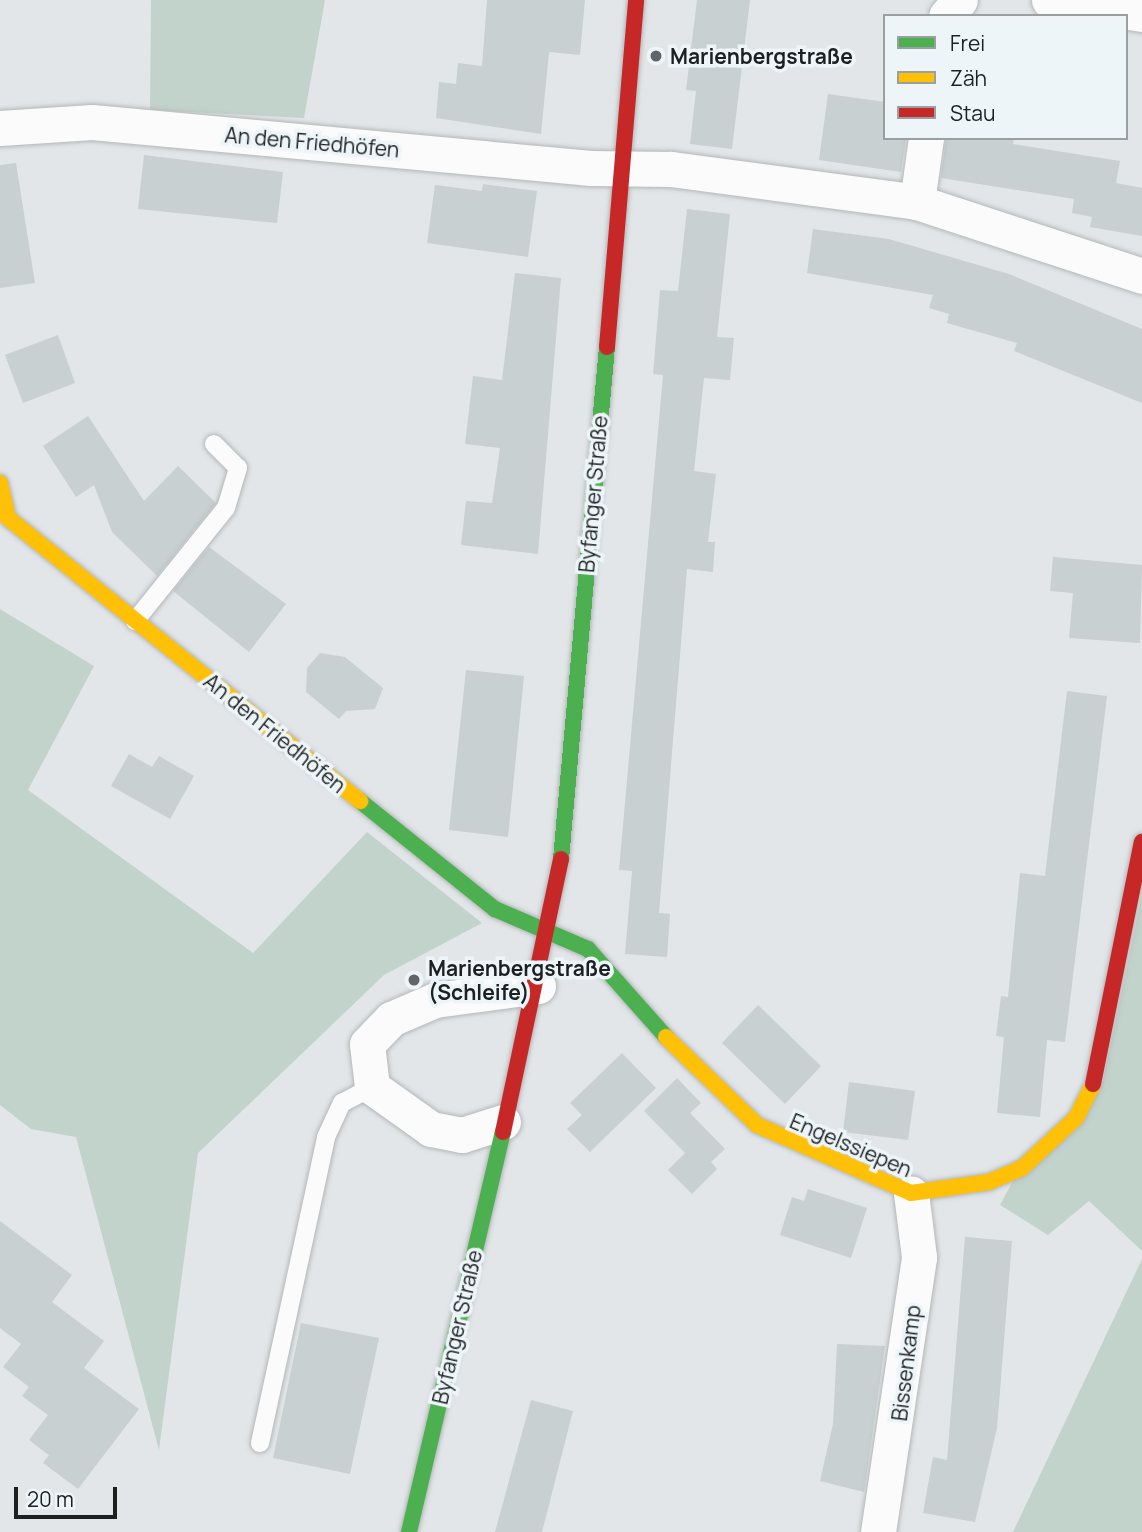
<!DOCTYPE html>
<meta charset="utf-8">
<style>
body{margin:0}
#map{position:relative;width:1142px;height:1532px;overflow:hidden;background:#e2e6e8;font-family:Manrope,sans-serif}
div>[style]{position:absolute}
.green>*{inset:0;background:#c2d3cb}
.building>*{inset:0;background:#c8d0d1}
.roads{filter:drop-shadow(0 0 2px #b3b7b8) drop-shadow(0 0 2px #b3b7b8)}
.lane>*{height:18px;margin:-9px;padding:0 9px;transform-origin:9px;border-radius:9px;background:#fbfbfc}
.street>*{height:35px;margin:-17.5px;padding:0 17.5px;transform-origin:17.5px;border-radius:17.5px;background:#fbfbfc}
.fast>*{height:16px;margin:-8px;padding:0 8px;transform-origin:8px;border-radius:8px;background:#4caf50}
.slow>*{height:16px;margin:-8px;padding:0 8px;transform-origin:8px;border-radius:8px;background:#ffc107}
.jam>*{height:16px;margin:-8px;padding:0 8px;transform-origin:8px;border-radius:8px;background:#c62828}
.dots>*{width:19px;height:19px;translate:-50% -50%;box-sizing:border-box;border:4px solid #edf5f8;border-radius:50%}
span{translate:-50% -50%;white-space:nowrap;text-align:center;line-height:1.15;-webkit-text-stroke:7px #edf5f8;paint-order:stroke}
.poi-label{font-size:21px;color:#1d2021;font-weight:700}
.left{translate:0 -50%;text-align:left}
.street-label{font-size:21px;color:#1d2021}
.legend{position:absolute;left:883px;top:14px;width:245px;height:126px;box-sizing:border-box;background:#edf5f8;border:2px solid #9aa0a2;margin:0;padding:9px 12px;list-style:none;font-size:21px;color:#1d2021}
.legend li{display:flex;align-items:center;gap:14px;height:35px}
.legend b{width:35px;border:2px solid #9aa0a2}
.scale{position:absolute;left:14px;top:1487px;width:103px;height:32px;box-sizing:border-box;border:4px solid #1d2021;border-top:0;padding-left:9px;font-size:21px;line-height:24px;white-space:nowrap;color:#1d2021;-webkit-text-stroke:5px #edf5f8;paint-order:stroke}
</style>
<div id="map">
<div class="green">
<div style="clip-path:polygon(151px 0,325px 0,304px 118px,150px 110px)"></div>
<div style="clip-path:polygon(0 609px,94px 666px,28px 790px,253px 953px,367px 832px,482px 923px,384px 975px,198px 1153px,159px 1450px,76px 1137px,31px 1129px,0 1105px)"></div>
<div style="clip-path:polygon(1142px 895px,1142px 1251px,1089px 1201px,1048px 1235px,1000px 1205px,1014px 1179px,1103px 1081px)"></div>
<div style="clip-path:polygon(1142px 1259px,1142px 1532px,1013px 1532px)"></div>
</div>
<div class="building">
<div style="clip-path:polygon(487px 0,585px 0,580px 55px,549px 52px,541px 134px,436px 118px,439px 82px,456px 84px,458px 63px,482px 66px)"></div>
<div style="clip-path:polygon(697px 0,750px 0,732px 149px,690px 144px,696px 91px,686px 90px)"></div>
<div style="clip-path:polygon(828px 94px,885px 102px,885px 138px,906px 138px,901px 172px,819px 160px)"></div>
<div style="clip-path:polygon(946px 138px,1014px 138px,1013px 144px,1120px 161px,1116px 183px,1142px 188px,1142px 236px,1090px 227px,1092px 217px,1072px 213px,1074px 199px,941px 178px)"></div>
<div style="clip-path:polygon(144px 155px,283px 172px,277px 223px,138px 209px)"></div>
<div style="clip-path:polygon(16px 163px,35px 283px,0 288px,0 165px)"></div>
<div style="clip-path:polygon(483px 184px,537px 191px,528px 257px,427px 243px,435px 185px,482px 191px)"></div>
<div style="clip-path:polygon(687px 209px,730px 214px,717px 337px,734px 338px,730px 380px,704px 378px,694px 471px,716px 474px,708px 542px,715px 542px,713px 572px,687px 569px,659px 913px,670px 914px,667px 957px,625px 954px,632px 871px,619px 870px,663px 375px,653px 374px,660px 290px,678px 291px)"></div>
<div style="clip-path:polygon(813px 229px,889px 239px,1009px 274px,1142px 329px,1142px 403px,1014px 351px,1017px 343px,947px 323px,949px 314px,929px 308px,933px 295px,807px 273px)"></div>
<div style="clip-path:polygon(515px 273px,561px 278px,538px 554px,461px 545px,466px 501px,492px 503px,500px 448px,465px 444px,473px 376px,502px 380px)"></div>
<div style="clip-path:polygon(58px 335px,75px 383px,23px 403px,5px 355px)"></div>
<div style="clip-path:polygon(88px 416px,144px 501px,178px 466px,216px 503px,157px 576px,112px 532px,94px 485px,76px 497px,43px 446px)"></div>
<div style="clip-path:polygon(209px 547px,286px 604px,249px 652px,173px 591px)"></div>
<div style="clip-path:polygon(1053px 557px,1142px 565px,1140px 643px,1069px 638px,1073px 593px,1050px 591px)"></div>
<div style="clip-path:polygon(320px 653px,345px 657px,383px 688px,375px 709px,346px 711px,339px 719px,306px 692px,307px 668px)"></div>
<div style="clip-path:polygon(466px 670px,524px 676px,508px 837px,449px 830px)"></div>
<div style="clip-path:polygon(1067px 691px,1107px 696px,1065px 1042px,1047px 1040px,1040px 1117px,997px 1113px,1004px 1037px,996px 1036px,1001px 996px,1008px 997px,1020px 873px,1045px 876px)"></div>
<div style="clip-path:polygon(129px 754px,152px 767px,159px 756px,194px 776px,170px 819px,111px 786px)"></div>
<div style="clip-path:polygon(758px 1005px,821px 1066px,785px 1104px,722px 1043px)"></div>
<div style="clip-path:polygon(622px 1053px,656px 1088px,590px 1152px,567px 1129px,582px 1115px,570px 1103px)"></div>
<div style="clip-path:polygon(677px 1078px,701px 1103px,690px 1113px,725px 1149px,711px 1162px,717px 1169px,692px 1194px,668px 1170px,685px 1153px,644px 1111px)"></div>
<div style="clip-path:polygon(849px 1082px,915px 1091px,908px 1140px,843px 1132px)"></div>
<div style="clip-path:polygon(808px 1189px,867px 1208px,851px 1258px,780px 1235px,792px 1197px,804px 1201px)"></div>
<div style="clip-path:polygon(0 1221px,72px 1275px,52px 1302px,104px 1341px,84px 1368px,139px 1409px,78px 1489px,43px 1463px,49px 1455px,29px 1440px,48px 1415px,22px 1396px,29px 1387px,3px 1367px,21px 1344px,0 1328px)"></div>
<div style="clip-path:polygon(965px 1237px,1012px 1241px,997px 1428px,975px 1522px,923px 1513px,933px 1457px,947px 1460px)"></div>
<div style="clip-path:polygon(301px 1323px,379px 1338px,350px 1474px,273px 1458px)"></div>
<div style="clip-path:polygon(837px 1344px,885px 1346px,864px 1492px,820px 1481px,833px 1424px)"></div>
<div style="clip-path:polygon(531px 1400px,573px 1411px,542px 1532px,495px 1532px)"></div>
</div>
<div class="roads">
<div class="lane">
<div style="left:135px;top:621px;width:145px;rotate:-51.2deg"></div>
<div style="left:226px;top:508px;width:42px;rotate:-73.3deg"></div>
<div style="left:238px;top:468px;width:34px;rotate:-135deg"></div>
<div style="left:260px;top:1443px;width:313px;rotate:-77.8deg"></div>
<div style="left:326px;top:1137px;width:38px;rotate:-65deg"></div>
<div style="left:342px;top:1103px;width:34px;rotate:-28deg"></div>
</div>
<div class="street">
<div style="left:1049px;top:0;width:94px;rotate:8.6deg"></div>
<div style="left:946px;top:16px;width:21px;rotate:-49deg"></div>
<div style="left:0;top:128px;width:92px;rotate:-3.7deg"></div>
<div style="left:92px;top:122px;width:501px;rotate:5.27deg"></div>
<div style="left:591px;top:168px;width:80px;rotate:0.7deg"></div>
<div style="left:671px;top:169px;width:248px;rotate:7.6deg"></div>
<div style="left:917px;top:202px;width:237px;rotate:18.2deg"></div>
<div style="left:917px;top:202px;width:65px;rotate:-82deg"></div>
<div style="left:503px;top:1122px;width:43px;rotate:162.4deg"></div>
<div style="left:462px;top:1135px;width:32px;rotate:-169deg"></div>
<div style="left:431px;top:1129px;width:72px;rotate:-144.6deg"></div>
<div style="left:372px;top:1087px;width:43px;rotate:-96.6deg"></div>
<div style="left:367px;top:1044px;width:35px;rotate:-46deg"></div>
<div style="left:391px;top:1019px;width:48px;rotate:-23.4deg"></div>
<div style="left:435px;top:1000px;width:104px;rotate:-7.7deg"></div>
<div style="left:878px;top:1532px;width:278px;rotate:-81.5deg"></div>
<div style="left:919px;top:1257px;width:64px;rotate:-97.1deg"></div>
</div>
<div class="fast">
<div style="left:360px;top:801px;width:173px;rotate:38.7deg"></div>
<div style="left:495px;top:909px;width:101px;rotate:23.3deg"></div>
<div style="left:588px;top:949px;width:118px;rotate:48.4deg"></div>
<div style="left:561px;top:859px;width:514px;rotate:-84.87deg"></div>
<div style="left:409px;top:1532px;width:411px;rotate:-76.8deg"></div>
</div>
<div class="slow">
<div style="left:0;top:483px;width:36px;rotate:77deg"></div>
<div style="left:8px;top:518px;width:452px;rotate:38.8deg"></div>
<div style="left:666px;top:1037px;width:127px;rotate:44deg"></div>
<div style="left:757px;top:1125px;width:168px;rotate:23.8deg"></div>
<div style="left:911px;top:1193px;width:79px;rotate:-8deg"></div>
<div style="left:989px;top:1182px;width:36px;rotate:-23deg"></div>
<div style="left:1022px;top:1168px;width:74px;rotate:-42.8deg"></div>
<div style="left:1076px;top:1118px;width:38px;rotate:-63deg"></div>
</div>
<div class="jam">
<div style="left:607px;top:347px;width:348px;rotate:-85.2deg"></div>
<div style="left:1093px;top:1084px;width:247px;rotate:-78.6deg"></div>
<div style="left:503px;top:1132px;width:279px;rotate:-78deg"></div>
</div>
</div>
<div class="dots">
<div style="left:656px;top:56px;background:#626567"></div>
<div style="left:414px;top:980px;background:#626567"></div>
</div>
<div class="poi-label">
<span class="left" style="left:670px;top:56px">Marienbergstraße</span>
<span class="left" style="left:428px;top:980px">Marienbergstraße<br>(Schleife)</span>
</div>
<div class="street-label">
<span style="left:312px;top:142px;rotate:5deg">An den Friedhöfen</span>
<span style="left:593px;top:494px;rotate:-85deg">Byfanger Straße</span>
<span style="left:275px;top:733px;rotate:39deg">An den Friedhöfen</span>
<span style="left:851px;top:1145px;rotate:23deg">Engelssiepen</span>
<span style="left:457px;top:1327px;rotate:-77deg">Byfanger Straße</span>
<span style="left:906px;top:1363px;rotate:-83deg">Bissenkamp</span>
</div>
<ul class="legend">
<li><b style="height:9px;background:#4caf50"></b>Frei</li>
<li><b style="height:9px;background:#ffc107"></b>Zäh</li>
<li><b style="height:9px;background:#c62828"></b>Stau</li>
</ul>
<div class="scale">20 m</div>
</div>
